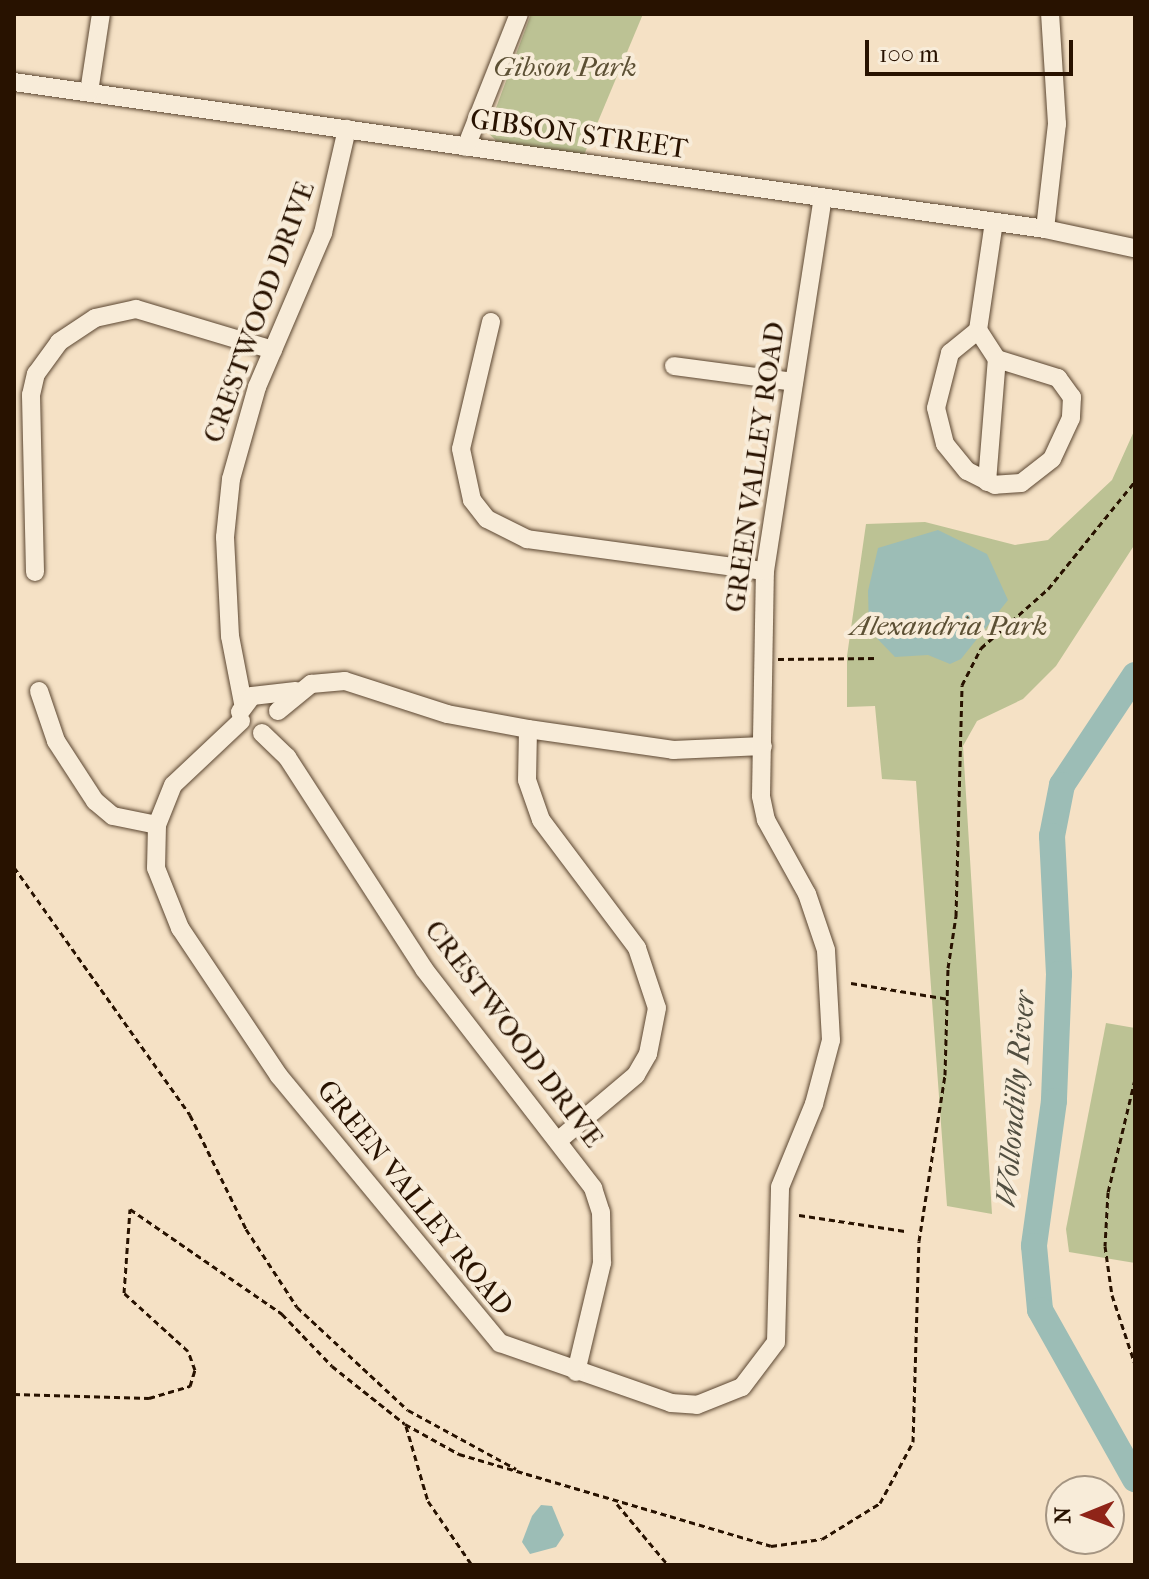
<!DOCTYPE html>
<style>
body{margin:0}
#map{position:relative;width:1149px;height:1579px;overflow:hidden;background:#f5e1c5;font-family:"IM FELL French Canon",serif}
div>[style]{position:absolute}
.green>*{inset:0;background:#bcc294}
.water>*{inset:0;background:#9cbdb6}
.river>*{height:26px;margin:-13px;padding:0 13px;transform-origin:13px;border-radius:13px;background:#9cbdb6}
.path>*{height:3px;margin-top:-1.5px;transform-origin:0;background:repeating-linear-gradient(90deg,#281200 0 6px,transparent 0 10px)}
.roads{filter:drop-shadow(0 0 2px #5b4631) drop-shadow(0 0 2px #5b4631)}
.minor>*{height:18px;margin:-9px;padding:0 9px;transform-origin:9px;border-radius:9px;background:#f8ecd9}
span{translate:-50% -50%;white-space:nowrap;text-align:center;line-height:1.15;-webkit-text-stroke:8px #f8ecd9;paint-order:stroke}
.park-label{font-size:28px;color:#5c5034;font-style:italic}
.street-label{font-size:28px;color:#281200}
.water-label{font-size:30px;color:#514e40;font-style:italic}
.frame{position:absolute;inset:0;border:16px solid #281200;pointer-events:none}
.north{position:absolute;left:1045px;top:1475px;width:80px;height:80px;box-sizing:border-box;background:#f8ecd9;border:2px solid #a59582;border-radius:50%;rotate:269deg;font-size:22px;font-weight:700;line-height:32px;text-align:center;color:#281200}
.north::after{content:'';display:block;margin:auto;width:28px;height:36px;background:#8f2418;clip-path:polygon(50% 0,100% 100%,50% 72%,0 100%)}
.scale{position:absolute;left:865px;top:40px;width:208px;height:36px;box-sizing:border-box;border:4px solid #281200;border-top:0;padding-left:10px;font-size:24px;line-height:28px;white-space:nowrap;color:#281200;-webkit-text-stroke:6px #f8ecd9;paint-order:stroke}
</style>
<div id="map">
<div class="green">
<div style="clip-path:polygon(531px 14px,643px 14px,584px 155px,500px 144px,487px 132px)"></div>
<div style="clip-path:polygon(1135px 429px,1135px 544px,1056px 666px,1023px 699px,977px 721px,963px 746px,992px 1214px,947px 1206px,916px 781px,882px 779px,875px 706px,847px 707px,847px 656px,866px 524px,925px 522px,1015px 545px,1048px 540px,1112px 480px)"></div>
<div style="clip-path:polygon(1106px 1023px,1135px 1028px,1135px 1263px,1069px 1252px,1066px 1229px)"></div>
</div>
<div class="water">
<div style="clip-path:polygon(938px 530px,987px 554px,1008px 600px,961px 659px,950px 664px,928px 655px,895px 657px,869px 630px,868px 591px,878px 548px)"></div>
<div style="clip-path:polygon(552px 1506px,564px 1535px,556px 1547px,530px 1554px,522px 1542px,532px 1516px,541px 1505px)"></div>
</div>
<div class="river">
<div style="left:1135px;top:675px;width:132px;rotate:123.6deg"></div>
<div style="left:1062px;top:785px;width:52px;rotate:101.1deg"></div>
<div style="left:1052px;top:836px;width:138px;rotate:87.1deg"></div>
<div style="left:1059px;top:974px;width:127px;rotate:92.3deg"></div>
<div style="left:1054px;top:1101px;width:146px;rotate:97.9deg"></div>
<div style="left:1034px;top:1246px;width:64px;rotate:84.6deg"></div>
<div style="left:1040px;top:1310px;width:194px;rotate:60.7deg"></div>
</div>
<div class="path">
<div style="left:636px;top:14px;width:3px"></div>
<div style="left:778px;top:659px;width:100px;rotate:-0.6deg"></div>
<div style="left:14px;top:867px;width:304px;rotate:54.6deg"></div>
<div style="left:190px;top:1115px;width:127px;rotate:63.8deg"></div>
<div style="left:246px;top:1229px;width:93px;rotate:56.8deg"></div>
<div style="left:297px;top:1307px;width:151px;rotate:42.9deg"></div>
<div style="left:408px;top:1410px;width:123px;rotate:28.6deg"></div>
<div style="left:851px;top:983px;width:99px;rotate:9.3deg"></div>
<div style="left:1135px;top:1079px;width:116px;rotate:103.4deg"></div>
<div style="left:1108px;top:1192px;width:54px;rotate:93.2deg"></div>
<div style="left:1105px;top:1246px;width:49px;rotate:81.9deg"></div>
<div style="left:1112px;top:1295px;width:73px;rotate:71.6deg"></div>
<div style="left:799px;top:1215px;width:107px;rotate:8.6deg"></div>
<div style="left:14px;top:1394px;width:135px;rotate:1.7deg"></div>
<div style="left:149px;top:1398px;width:43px;rotate:-16.3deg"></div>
<div style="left:190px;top:1386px;width:17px;rotate:-73deg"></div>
<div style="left:195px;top:1370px;width:20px;rotate:-110deg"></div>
<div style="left:188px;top:1351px;width:86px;rotate:-137.8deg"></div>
<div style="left:124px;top:1293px;width:84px;rotate:-85.9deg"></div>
<div style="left:130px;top:1209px;width:185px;rotate:34.6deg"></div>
<div style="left:282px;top:1314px;width:72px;rotate:46.1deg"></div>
<div style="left:332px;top:1366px;width:93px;rotate:38.5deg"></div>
<div style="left:405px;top:1424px;width:62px;rotate:29.1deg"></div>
<div style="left:459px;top:1454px;width:325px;rotate:16.4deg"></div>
<div style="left:771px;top:1546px;width:51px;rotate:-7.8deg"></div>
<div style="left:822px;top:1539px;width:68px;rotate:-31.8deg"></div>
<div style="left:880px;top:1503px;width:69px;rotate:-61.6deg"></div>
<div style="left:913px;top:1442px;width:201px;rotate:-88.3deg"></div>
<div style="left:919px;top:1241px;width:168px;rotate:-81.1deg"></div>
<div style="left:945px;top:1075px;width:107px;rotate:-88.4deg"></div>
<div style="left:948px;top:968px;width:53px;rotate:-81.3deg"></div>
<div style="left:956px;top:916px;width:231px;rotate:-88.5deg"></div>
<div style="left:962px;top:685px;width:42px;rotate:-62.8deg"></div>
<div style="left:981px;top:648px;width:89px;rotate:-41.4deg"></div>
<div style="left:1048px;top:589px;width:139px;rotate:-51.1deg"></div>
<div style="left:406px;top:1426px;width:78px;rotate:73.7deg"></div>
<div style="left:428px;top:1501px;width:78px;rotate:55.5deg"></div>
<div style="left:617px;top:1504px;width:80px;rotate:50.1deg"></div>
</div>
<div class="roads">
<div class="minor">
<div style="left:14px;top:82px;width:1041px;rotate:8.11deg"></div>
<div style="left:1045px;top:229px;width:91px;rotate:12.1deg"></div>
<div style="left:89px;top:92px;width:79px;rotate:-81.3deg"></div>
<div style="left:466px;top:147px;width:143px;rotate:-68.3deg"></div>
<div style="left:1045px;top:229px;width:106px;rotate:-83.5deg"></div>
<div style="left:1057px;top:124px;width:110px;rotate:-93.6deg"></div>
<div style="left:491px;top:322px;width:130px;rotate:103.3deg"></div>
<div style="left:461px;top:449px;width:52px;rotate:77.8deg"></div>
<div style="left:472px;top:500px;width:24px;rotate:52deg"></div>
<div style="left:487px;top:519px;width:45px;rotate:26.6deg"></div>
<div style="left:527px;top:539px;width:240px;rotate:7.7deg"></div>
<div style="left:978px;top:330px;width:35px;rotate:57deg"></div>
<div style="left:997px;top:359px;width:64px;rotate:17.3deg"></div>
<div style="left:1058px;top:378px;width:24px;rotate:54deg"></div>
<div style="left:1072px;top:397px;width:21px;rotate:93deg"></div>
<div style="left:1071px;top:418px;width:45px;rotate:114.9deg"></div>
<div style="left:1052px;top:459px;width:39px;rotate:142deg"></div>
<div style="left:1021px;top:483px;width:26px;rotate:176deg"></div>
<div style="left:995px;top:485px;width:31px;rotate:-153deg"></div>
<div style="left:967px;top:471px;width:35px;rotate:-129deg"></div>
<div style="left:945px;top:444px;width:37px;rotate:-104deg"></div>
<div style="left:936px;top:408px;width:57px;rotate:-75.7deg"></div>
<div style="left:950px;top:353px;width:36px;rotate:-39deg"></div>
<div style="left:978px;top:330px;width:109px;rotate:-81.6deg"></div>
<div style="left:674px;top:366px;width:121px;rotate:7.6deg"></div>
<div style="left:987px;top:482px;width:123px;rotate:-85.4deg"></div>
<div style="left:35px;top:572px;width:177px;rotate:-91.3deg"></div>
<div style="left:31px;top:395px;width:22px;rotate:-77deg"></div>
<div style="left:36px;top:374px;width:39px;rotate:-54deg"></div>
<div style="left:59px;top:342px;width:43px;rotate:-33.7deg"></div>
<div style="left:95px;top:318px;width:42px;rotate:-12.4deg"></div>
<div style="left:136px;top:309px;width:143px;rotate:16.7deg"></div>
<div style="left:39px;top:691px;width:53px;rotate:71.2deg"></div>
<div style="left:56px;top:741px;width:72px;rotate:57deg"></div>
<div style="left:95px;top:801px;width:23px;rotate:40deg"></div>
<div style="left:113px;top:816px;width:45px;rotate:11.6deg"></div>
<div style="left:243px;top:703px;width:68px;rotate:-101deg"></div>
<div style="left:230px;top:636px;width:99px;rotate:-92.9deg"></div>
<div style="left:225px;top:537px;width:58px;rotate:-84.1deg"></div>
<div style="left:231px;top:479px;width:96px;rotate:-74.2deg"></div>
<div style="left:257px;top:387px;width:168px;rotate:-66.8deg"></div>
<div style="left:323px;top:233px;width:107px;rotate:-77deg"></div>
<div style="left:278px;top:711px;width:43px;rotate:-39.3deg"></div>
<div style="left:311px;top:684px;width:34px;rotate:-5deg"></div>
<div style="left:345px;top:681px;width:107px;rotate:17.9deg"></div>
<div style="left:447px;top:714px;width:82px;rotate:10.5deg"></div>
<div style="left:528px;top:729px;width:147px;rotate:8.2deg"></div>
<div style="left:673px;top:750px;width:90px;rotate:-2.5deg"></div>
<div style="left:240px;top:712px;width:20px;rotate:-53deg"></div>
<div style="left:252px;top:696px;width:44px;rotate:-6.5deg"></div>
<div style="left:241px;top:721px;width:93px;rotate:136.7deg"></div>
<div style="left:173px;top:785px;width:43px;rotate:111.8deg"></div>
<div style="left:157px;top:825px;width:43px;rotate:91.3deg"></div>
<div style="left:156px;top:868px;width:65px;rotate:68.2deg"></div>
<div style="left:180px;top:928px;width:178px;rotate:56.2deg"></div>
<div style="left:279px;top:1076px;width:347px;rotate:50.4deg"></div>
<div style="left:500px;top:1343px;width:181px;rotate:19.3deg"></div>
<div style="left:671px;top:1403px;width:26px;rotate:4deg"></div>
<div style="left:697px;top:1405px;width:48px;rotate:-21.8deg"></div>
<div style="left:742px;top:1387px;width:56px;rotate:-52.9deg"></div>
<div style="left:776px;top:1342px;width:155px;rotate:-88.5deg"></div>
<div style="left:780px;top:1187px;width:90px;rotate:-67.7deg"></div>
<div style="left:814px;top:1104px;width:66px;rotate:-75.1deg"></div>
<div style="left:831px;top:1040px;width:90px;rotate:-93.2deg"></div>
<div style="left:826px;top:950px;width:59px;rotate:-108.7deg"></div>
<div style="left:807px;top:894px;width:85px;rotate:-119deg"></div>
<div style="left:766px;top:820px;width:25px;rotate:-102deg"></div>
<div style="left:761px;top:796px;width:225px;rotate:-89deg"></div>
<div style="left:765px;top:571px;width:378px;rotate:-81.2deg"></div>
<div style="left:528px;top:729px;width:51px;rotate:91.1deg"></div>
<div style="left:527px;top:780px;width:42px;rotate:70.7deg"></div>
<div style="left:541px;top:820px;width:160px;rotate:53.1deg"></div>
<div style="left:637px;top:948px;width:63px;rotate:71.6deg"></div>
<div style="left:657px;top:1008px;width:47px;rotate:101.1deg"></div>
<div style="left:648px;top:1054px;width:24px;rotate:120deg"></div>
<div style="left:636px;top:1075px;width:99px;rotate:139.9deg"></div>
<div style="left:262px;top:733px;width:35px;rotate:44deg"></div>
<div style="left:287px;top:757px;width:252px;rotate:57.1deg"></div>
<div style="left:424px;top:969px;width:277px;rotate:52.3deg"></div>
<div style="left:593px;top:1188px;width:25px;rotate:72deg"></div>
<div style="left:601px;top:1212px;width:51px;rotate:88.9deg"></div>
<div style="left:602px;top:1263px;width:112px;rotate:103.4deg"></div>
</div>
</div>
<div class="park-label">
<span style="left:565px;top:67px">Gibson Park</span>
<span style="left:949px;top:626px">Alexandria Park</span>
</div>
<div class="street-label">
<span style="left:579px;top:134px;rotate:8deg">GIBSON STREET</span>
<span style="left:259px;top:312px;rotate:-70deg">CRESTWOOD DRIVE</span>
<span style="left:755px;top:467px;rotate:-82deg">GREEN VALLEY ROAD</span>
<span style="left:514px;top:1034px;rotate:53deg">CRESTWOOD DRIVE</span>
<span style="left:415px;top:1198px;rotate:51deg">GREEN VALLEY ROAD</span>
</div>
<div class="water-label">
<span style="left:1016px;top:1099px;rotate:-85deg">Wollondilly River</span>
</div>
<div class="frame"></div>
<div class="north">N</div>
<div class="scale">100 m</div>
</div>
